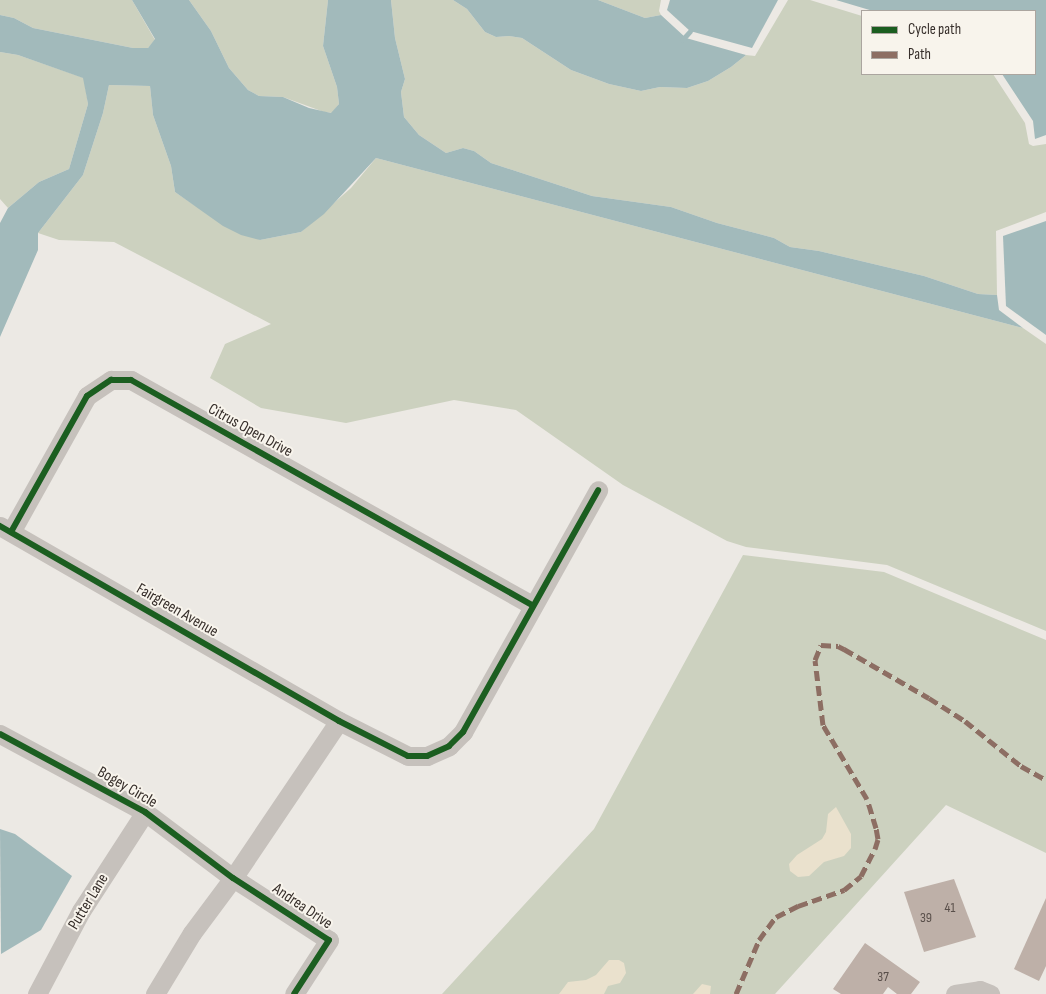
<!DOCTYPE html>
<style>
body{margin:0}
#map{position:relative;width:1046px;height:994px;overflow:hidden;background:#ece9e4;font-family:"Sofia Sans Condensed",sans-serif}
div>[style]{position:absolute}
.green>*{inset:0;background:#ccd1bf}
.sand>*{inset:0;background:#eae1cd}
.water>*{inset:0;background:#a2babb}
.stream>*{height:5px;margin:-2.5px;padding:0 2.5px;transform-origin:2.5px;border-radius:2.5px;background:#a2babb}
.building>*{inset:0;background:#beb0a8}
.street>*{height:19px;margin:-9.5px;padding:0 9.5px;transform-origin:9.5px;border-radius:9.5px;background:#c6c1bc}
.quiet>*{height:5px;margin-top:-2.5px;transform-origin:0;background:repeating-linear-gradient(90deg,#8d6e63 0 10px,transparent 0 15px)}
.cycleway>*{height:6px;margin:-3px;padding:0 3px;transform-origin:3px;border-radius:3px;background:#1b5e20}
span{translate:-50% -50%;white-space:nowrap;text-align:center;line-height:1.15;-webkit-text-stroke:4px #f8f4ec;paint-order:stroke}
.number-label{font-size:14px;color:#594f4a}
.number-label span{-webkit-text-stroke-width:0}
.street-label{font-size:16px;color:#372f2b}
.legend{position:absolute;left:861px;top:10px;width:175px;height:65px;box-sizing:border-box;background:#f8f4ec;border:1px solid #aba59f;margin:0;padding:6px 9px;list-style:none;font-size:15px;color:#372f2b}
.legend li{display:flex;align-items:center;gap:10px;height:25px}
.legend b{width:25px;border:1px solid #aba59f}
</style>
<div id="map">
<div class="green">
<div style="clip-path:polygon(0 0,132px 0,155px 40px,148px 48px,133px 48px,33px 28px,14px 18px,0 15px)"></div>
<div style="clip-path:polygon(189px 0,328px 0,323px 46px,337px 87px,339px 104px,332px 113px,324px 112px,283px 97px,259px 96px,248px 90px,229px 68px,211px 31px)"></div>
<div style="clip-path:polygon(391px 0,453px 0,467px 9px,485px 32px,496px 37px,509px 36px,522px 38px,571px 70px,609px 84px,641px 91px,660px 87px,687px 88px,708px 81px,731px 67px,746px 55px,755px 56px,788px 0,810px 0,862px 16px,862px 74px,993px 74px,1025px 123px,1029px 144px,1033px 146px,1046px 144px,1046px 212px,996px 231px,997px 295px,978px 294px,924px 276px,819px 251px,790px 247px,774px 238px,717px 223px,671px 207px,592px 196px,491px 163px,474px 151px,463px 148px,446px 153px,419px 135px,404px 117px,401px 92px,405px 79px,395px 38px)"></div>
<div style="clip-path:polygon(598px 0,661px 0,659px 11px,661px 15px,645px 18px)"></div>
<div style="clip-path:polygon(0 52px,18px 55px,84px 78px,88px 104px,69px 169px,39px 182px,8px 208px,0 199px)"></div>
<div style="clip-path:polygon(109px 85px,150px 86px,153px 115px,171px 166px,175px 192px,194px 205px,260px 240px,301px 232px,351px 188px,376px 158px,1023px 328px,1046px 344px,1046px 631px,887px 565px,746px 547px,727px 541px,623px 485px,516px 410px,454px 400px,346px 423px,261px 408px,210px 378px,225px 344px,271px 324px,114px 242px,59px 240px,38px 233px,83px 175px,103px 113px)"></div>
<div style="clip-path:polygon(743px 555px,884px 572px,1046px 640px,1046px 853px,946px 805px,775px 994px,442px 994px,594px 829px)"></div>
</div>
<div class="sand">
<div style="clip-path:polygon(836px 807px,851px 834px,851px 848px,844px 856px,824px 862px,809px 876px,798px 877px,790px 871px,789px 864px,797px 855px,822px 839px,826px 832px,828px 814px)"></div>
<div style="clip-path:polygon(609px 960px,619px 960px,624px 963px,626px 973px,620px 983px,608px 986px,604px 994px,559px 994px,568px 982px,586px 980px,596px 975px)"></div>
<div style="clip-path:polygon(702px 984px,711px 986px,710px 994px,693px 994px)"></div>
</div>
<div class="water">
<div style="clip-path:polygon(132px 0,189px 0,211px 31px,229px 68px,248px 90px,259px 96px,283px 97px,309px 108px,331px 113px,339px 104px,337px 87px,323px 46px,328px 0,391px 0,395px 38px,405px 79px,401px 92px,404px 117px,419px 135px,446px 153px,463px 148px,474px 151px,491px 163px,592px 196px,671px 207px,717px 223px,774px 238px,790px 247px,819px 251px,924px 276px,978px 294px,997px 295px,999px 310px,1023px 328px,376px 158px,324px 214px,301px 232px,260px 240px,241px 235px,223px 226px,175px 192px,171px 166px,153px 115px,150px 86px,109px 85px,103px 113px,83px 175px,38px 233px,38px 250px,0 337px,0 223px,8px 208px,39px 182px,69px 169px,88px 104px,83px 78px,18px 55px,0 52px,0 15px,14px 18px,33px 28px,133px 48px,148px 48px,155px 39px)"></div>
<div style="clip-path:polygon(453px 0,598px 0,645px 18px,661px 15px,686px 38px,746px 55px,731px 67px,708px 81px,687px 88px,660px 87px,641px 91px,609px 84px,571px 70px,522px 38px,509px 36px,496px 37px,485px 32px,467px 9px)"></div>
<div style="clip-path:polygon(670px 0,778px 0,752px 48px,690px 31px,667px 10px)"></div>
<div style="clip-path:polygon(836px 0,1046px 0,1046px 135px,1035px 139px,1033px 121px,1002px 74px,1035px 74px,1035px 11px,873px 11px)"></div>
<div style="clip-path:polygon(1046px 221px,1046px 335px,1006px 306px,1003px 236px)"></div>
<div style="clip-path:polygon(0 829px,15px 834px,72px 876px,41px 930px,1px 954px)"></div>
</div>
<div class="stream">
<div style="left:682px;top:40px;width:12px;rotate:-48deg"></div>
</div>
<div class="building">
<div style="clip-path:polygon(954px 879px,976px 937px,924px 952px,904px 892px)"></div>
<div style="clip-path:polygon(1046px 898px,1046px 966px,1039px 981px,1014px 969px)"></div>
<div style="clip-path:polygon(865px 943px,920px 982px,911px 994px,897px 994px,888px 987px,883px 994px,841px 994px,833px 989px)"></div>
</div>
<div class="street">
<div style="left:0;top:526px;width:391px;rotate:29.9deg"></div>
<div style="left:339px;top:721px;width:77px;rotate:26.9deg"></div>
<div style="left:408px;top:756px;width:19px"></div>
<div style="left:427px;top:756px;width:24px;rotate:-24deg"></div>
<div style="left:449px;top:746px;width:20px;rotate:-45deg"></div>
<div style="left:463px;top:732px;width:277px;rotate:-60.8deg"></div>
<div style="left:11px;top:532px;width:156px;rotate:-60.8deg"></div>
<div style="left:87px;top:396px;width:29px;rotate:-34deg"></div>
<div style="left:111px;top:380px;width:20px"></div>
<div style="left:131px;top:380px;width:461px;rotate:29.3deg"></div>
<div style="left:0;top:734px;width:165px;rotate:28.3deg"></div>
<div style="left:145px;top:812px;width:110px;rotate:36.9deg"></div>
<div style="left:233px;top:878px;width:114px;rotate:32.9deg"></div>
<div style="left:329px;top:940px;width:64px;rotate:122.9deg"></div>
<div style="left:37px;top:994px;width:94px;rotate:-62.1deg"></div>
<div style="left:81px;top:911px;width:118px;rotate:-57.1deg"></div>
<div style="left:155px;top:994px;width:71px;rotate:-58.8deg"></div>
<div style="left:192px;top:933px;width:69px;rotate:-53.3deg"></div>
<div style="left:233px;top:878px;width:189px;rotate:-56deg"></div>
<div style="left:955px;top:994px;width:25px;rotate:-9deg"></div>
<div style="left:980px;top:990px;width:11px;rotate:22deg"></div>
</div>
<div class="quiet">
<div style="left:736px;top:994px;width:59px;rotate:-66.9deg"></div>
<div style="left:759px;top:940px;width:29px;rotate:-54deg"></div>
<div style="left:776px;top:917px;width:25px;rotate:-27deg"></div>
<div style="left:798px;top:906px;width:49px;rotate:-19.2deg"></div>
<div style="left:844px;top:890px;width:22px;rotate:-39deg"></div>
<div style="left:861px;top:876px;width:30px;rotate:-63deg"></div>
<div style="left:875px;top:849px;width:10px;rotate:-73deg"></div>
<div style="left:878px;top:839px;width:11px;rotate:-100deg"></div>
<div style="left:876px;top:828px;width:30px;rotate:-107deg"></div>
<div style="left:867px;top:799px;width:86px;rotate:-120.7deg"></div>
<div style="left:823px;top:725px;width:65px;rotate:-97deg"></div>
<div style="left:815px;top:660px;width:16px;rotate:-68deg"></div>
<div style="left:821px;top:645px;width:17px;rotate:3deg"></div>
<div style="left:838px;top:646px;width:7px;rotate:27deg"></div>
<div style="left:844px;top:649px;width:98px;rotate:30deg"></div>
<div style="left:929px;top:698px;width:43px;rotate:32.6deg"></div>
<div style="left:965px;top:721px;width:72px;rotate:38.8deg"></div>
<div style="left:1021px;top:766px;width:29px;rotate:29deg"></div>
</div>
<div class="cycleway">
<div style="left:0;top:526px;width:391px;rotate:29.9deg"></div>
<div style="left:339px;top:721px;width:77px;rotate:26.9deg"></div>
<div style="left:408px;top:756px;width:19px"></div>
<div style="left:427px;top:756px;width:24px;rotate:-24deg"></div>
<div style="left:449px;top:746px;width:20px;rotate:-45deg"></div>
<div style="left:463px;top:732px;width:277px;rotate:-60.8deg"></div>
<div style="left:11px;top:532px;width:156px;rotate:-60.8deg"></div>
<div style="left:87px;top:396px;width:29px;rotate:-34deg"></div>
<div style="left:111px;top:380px;width:20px"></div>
<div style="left:131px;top:380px;width:461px;rotate:29.3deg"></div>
<div style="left:0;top:734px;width:165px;rotate:28.3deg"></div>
<div style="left:145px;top:812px;width:110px;rotate:36.9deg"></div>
<div style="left:233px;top:878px;width:114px;rotate:32.9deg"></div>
<div style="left:329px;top:940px;width:64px;rotate:122.9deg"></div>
</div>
<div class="number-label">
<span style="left:950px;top:908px">41</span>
<span style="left:926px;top:918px">39</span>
<span style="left:883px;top:977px">37</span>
</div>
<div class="street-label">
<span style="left:250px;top:431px;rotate:29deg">Citrus Open Drive</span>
<span style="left:177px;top:611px;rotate:30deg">Fairgreen Avenue</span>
<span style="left:127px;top:788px;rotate:30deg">Bogey Circle</span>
<span style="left:89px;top:902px;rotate:-59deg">Putter Lane</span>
<span style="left:302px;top:907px;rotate:34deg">Andrea Drive</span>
</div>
<ul class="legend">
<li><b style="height:6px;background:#1b5e20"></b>Cycle path</li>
<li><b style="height:6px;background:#8d6e63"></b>Path</li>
</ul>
</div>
